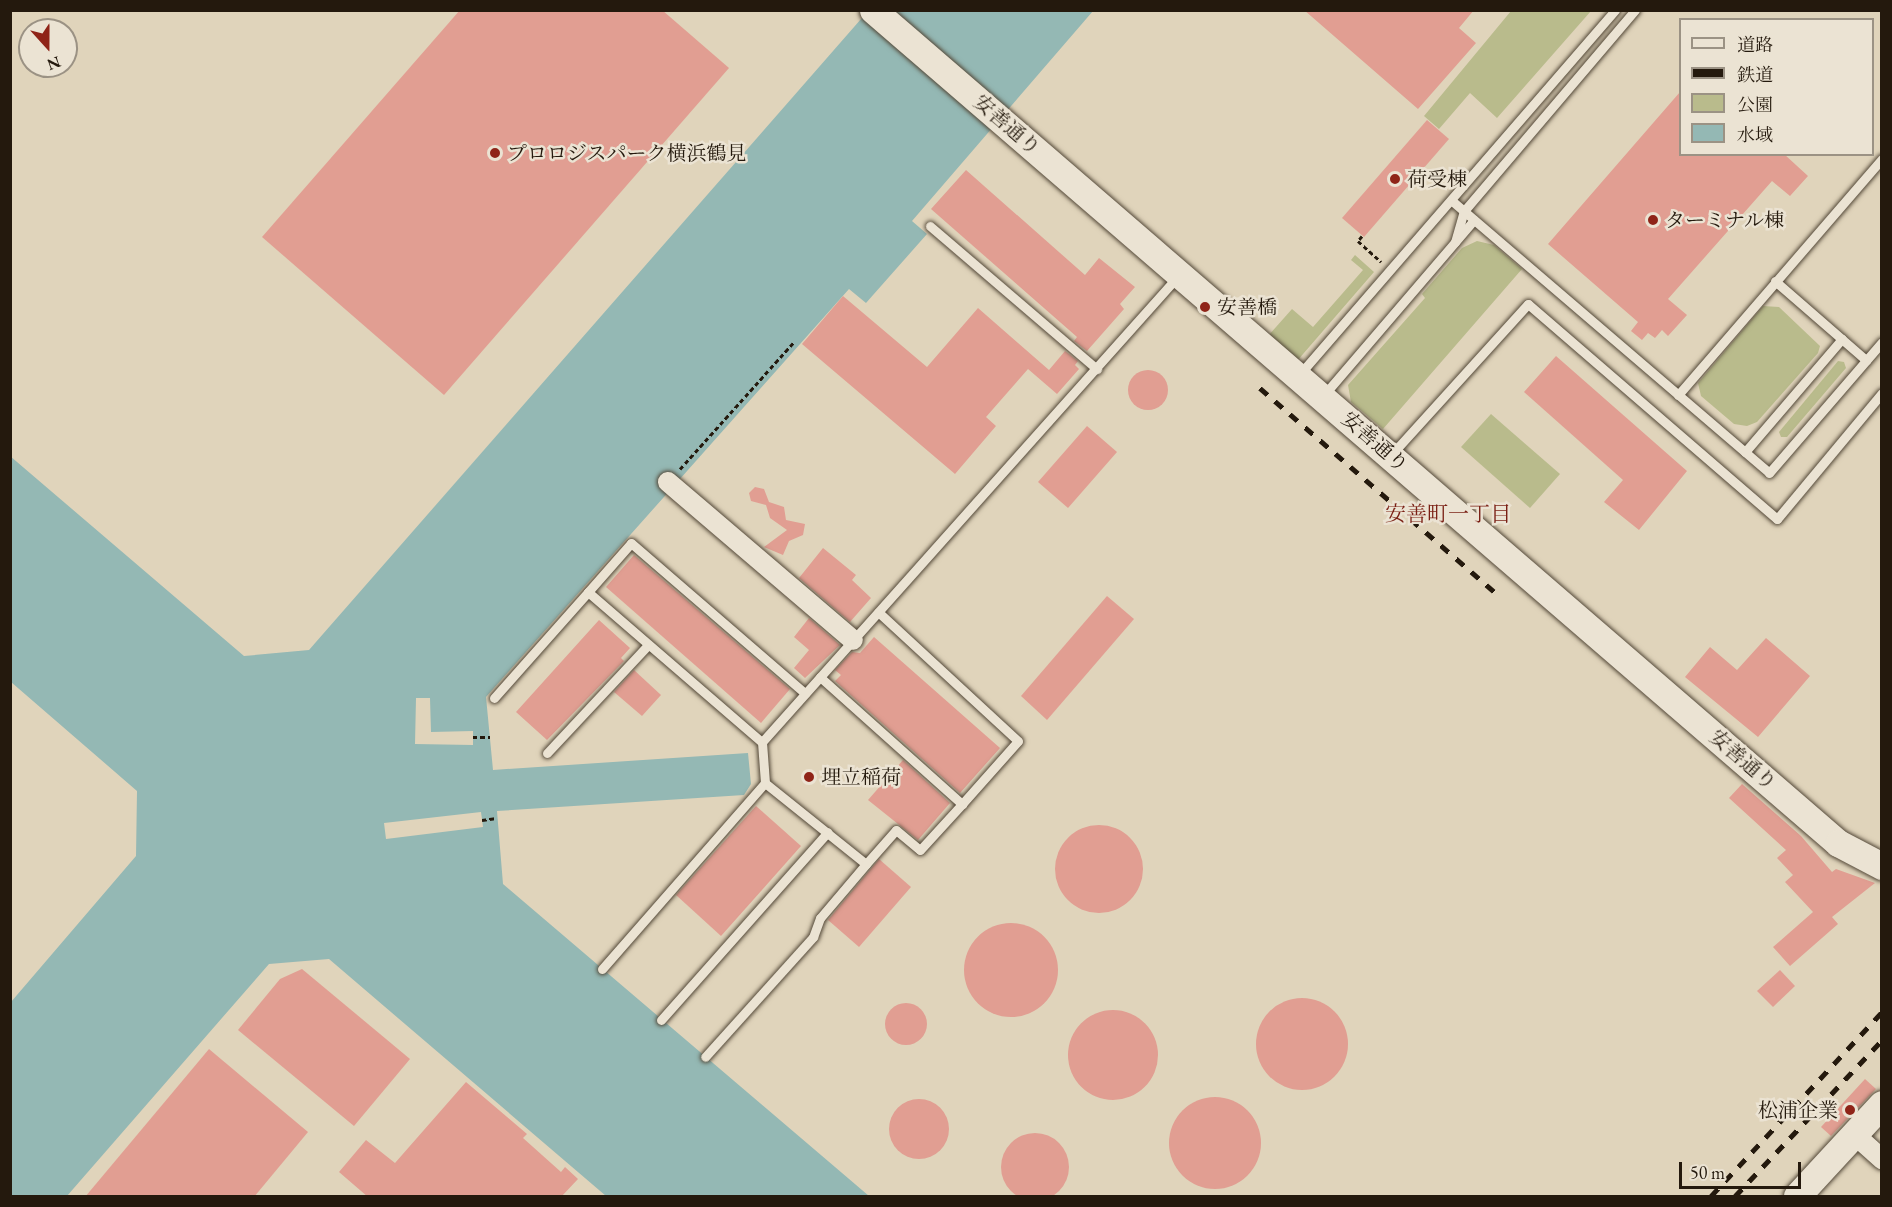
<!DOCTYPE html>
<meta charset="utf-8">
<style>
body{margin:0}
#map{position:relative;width:1892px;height:1207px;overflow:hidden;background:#e0d4bb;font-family:"EB Garamond","Noto Serif JP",serif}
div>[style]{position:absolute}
.green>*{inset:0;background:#b9bb8c}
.water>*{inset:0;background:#94b8b4}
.pier>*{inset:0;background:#e0d4bb}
.building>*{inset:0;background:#e19e92}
.round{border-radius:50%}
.path>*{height:3px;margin-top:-1.5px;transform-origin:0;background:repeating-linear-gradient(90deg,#24190d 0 4.5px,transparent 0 7.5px)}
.roads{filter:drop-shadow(0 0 2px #534838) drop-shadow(0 0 2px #534838)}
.lane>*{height:9px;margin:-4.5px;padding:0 4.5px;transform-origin:4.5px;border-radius:4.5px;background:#ebe3d3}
.street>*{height:20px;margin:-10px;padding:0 10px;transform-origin:10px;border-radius:10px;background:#ebe3d3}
.secondary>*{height:27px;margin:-13.5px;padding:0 13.5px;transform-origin:13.5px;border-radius:13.5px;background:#ebe3d3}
.rail>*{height:4.5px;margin-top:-2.25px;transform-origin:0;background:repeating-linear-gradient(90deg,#24190d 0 10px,transparent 0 20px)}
.dots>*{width:16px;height:16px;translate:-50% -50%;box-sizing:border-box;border:3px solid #ebe3d3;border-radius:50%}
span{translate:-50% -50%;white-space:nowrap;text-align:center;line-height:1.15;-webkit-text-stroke:5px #ebe3d3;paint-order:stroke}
.street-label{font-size:20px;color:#24190d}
.poi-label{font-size:20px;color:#24190d}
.left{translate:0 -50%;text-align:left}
.right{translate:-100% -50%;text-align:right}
.neighbourhood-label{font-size:21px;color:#7a1f14}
.frame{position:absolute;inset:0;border:12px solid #24190d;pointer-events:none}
.legend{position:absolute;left:1679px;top:18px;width:195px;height:138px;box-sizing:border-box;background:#ebe3d3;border:2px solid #9b9284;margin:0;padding:8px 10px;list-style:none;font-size:18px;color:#24190d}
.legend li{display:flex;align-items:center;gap:12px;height:30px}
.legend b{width:30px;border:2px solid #9b9284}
.north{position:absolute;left:18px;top:18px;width:60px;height:60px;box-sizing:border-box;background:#ebe3d3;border:2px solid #9b9284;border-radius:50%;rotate:159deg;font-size:16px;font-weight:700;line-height:24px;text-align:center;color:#24190d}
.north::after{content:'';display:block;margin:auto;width:21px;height:27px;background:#8f2418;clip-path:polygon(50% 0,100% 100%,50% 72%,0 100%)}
.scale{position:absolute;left:1679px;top:1162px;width:122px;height:27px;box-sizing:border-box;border:3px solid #24190d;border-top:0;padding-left:8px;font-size:18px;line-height:21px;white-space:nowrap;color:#24190d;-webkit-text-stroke:4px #ebe3d3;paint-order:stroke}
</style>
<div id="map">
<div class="green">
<div style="clip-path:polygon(1511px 11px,1591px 11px,1497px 118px,1470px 93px,1439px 129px,1424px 116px)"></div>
<div style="clip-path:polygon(1477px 241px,1494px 245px,1522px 269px,1383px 429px,1351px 402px,1348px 385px,1425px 298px,1422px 294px,1462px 248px)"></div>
<div style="clip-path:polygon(1355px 255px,1374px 272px,1297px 361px,1268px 336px,1292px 309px,1313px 327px,1363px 270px,1351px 260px)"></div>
<div style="clip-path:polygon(1763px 306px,1779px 307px,1820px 346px,1818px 353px,1757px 422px,1747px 426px,1734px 424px,1701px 396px,1698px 383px)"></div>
<div style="clip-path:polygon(1838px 361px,1844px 362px,1846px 368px,1787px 437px,1781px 437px,1779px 432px)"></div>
<div style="clip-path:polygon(1491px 414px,1560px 474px,1530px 508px,1461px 447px)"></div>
</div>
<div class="water">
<div style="clip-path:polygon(868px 11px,1093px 11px,912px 221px,927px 234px,866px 303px,849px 289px,486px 697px,493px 770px,748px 753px,751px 784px,744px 795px,497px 811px,503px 884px,869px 1196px,606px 1196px,329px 959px,269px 964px,67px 1196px,11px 1196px,11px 1002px,136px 856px,137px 791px,11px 682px,10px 456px,244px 656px,309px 650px)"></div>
</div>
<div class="pier">
<div style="clip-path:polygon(416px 698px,430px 698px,431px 732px,473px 731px,473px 745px,415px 744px)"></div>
<div style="clip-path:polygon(481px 812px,483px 827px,386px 839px,384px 823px)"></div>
</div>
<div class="building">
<div style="clip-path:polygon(460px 10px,662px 10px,729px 68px,444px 395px,262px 237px)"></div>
<div style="clip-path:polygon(1304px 10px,1474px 10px,1459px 28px,1476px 43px,1418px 109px)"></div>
<div style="clip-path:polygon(1680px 92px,1680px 154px,1784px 154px,1808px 176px,1790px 196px,1772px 181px,1668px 299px,1687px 315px,1668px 336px,1662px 330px,1655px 338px,1648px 333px,1642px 340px,1631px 331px,1638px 322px,1548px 244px)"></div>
<div style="clip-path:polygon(1427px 120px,1449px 139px,1364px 237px,1342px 218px)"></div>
<div style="clip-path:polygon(966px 170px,1085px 275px,1099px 258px,1135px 287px,1120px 304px,1124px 309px,1087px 351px,1074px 341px,1077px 337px,931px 209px)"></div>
<div style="clip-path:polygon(843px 296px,927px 367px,978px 308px,1049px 370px,1065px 351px,1078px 361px,1075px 365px,1079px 369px,1057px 394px,1028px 369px,986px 417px,996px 426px,955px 474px,802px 344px)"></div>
<div style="clip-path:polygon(1556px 356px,1687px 471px,1639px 530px,1604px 502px,1623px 480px,1524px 392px)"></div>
<div class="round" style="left:1128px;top:370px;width:40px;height:40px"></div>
<div style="clip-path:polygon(1087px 426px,1117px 452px,1068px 508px,1038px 482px)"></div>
<div style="clip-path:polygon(755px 487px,764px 489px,769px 502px,784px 507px,786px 520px,805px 524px,803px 535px,789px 541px,783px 555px,764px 547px,787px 530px,770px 518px,766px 505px,751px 501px,749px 493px)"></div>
<div style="clip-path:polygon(823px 548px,856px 575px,852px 580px,871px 598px,850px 622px,799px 578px)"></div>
<div style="clip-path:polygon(634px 555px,790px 689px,761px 723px,606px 587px)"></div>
<div style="clip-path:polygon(1107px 596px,1134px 619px,1047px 720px,1021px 696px)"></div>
<div style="clip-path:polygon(809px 618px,840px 645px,805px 678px,794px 668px,809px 650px,794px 637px)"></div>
<div style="clip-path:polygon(599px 620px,630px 648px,621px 658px,624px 661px,547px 740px,516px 712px)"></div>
<div style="clip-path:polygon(874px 637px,1000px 748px,960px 793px,835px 681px,841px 675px,835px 670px,852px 652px,860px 653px)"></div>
<div style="clip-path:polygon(1766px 638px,1810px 676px,1758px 737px,1685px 677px,1710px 647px,1737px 670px)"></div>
<div style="clip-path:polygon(634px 670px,661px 695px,642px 716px,614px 692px)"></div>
<div style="clip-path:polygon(903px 760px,950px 803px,918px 840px,868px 800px)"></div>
<div style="clip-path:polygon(1742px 784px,1801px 836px,1832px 872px,1836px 869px,1875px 883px,1832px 917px,1838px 924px,1790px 966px,1773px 947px,1813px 912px,1785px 882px,1793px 875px,1777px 858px,1786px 850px,1729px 798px)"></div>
<div style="clip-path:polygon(756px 806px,801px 846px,721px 936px,676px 895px)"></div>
<div class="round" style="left:1055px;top:825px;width:88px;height:88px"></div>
<div style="clip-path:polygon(879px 859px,911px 887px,859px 947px,828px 920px)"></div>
<div class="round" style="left:964px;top:923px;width:94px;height:94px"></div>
<div style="clip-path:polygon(302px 969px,410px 1059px,354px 1126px,238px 1030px,280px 979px)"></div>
<div style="clip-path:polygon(1780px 970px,1795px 986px,1773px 1007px,1757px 991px)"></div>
<div class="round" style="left:1256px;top:998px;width:92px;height:92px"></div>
<div class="round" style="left:885px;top:1003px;width:42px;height:42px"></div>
<div class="round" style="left:1068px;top:1010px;width:90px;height:90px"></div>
<div style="clip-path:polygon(209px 1049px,308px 1132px,254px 1197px,85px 1197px)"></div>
<div style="clip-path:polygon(1865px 1079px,1876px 1089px,1831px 1136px,1821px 1127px)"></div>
<div style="clip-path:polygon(466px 1082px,527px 1134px,523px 1138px,561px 1172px,565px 1167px,578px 1179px,561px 1197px,368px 1197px,339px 1172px,366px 1140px,395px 1163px)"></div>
<div class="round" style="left:1169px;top:1097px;width:92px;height:92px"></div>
<div class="round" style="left:889px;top:1099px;width:60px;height:60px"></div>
<div class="round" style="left:1001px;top:1133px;width:68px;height:68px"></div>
</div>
<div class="path">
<div style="left:1362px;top:236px;width:6px;rotate:129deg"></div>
<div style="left:1358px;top:241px;width:31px;rotate:42deg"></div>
<div style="left:680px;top:469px;width:171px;rotate:-48.1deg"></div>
<div style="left:473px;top:737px;width:17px"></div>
<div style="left:482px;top:820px;width:15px;rotate:-8deg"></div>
</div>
<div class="roads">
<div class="lane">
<div style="left:1451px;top:200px;width:419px;rotate:40.6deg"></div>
<div style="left:1769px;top:473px;width:173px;rotate:-49.2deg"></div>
<div style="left:930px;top:226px;width:220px;rotate:40.6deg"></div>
<div style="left:1455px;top:242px;width:32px;rotate:-74deg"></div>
<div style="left:1464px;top:211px;width:264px;rotate:-49.6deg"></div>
<div style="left:1775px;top:281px;width:121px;rotate:41deg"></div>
<div style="left:1299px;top:375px;width:483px;rotate:-49.1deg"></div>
<div style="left:1678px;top:395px;width:312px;rotate:-49.2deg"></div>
<div style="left:1323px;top:396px;width:232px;rotate:-49.4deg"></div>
<div style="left:1745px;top:452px;width:149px;rotate:-49.4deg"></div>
<div style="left:1391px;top:455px;width:204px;rotate:-47.8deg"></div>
<div style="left:1528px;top:304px;width:329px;rotate:40.8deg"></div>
<div style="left:1777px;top:519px;width:164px;rotate:-50.2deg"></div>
<div style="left:588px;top:592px;width:65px;rotate:-48.7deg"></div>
<div style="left:631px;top:543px;width:230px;rotate:40.8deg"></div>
<div style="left:820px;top:677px;width:191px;rotate:41.8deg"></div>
<div style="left:962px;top:804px;width:84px;rotate:-48.4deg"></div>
<div style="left:1018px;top:741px;width:190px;rotate:-137.3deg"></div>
<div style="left:494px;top:698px;width:142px;rotate:-48.4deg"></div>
<div style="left:588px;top:592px;width:230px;rotate:40.8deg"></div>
<div style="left:762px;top:742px;width:41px;rotate:85.8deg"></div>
<div style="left:765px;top:783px;width:129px;rotate:38.7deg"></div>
<div style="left:866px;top:864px;width:71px;rotate:130.4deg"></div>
<div style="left:820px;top:918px;width:20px;rotate:110deg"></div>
<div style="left:813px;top:937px;width:161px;rotate:132deg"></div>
<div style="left:762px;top:742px;width:625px;rotate:-48.24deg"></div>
<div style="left:547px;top:753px;width:148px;rotate:-46.9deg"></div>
<div style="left:866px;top:864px;width:45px;rotate:-48.6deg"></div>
<div style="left:896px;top:830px;width:31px;rotate:40deg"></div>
<div style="left:920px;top:850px;width:62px;rotate:-47.6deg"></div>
<div style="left:602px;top:969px;width:247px;rotate:-48.8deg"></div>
<div style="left:661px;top:1020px;width:251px;rotate:-48.4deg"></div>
</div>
<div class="street">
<div style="left:668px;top:482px;width:243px;rotate:40.5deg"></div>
<div style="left:1854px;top:1134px;width:38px;rotate:42deg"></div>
</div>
<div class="secondary">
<div style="left:873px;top:10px;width:1275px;rotate:40.8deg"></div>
<div style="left:1838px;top:843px;width:50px;rotate:27.6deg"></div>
<div style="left:1797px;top:1196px;width:125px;rotate:-47.3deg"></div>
</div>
</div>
<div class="rail">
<div style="left:1260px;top:388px;width:317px;rotate:41deg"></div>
<div style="left:1711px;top:1196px;width:251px;rotate:-47.1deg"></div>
<div style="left:1735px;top:1196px;width:214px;rotate:-46.7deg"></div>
</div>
<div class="dots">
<div style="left:495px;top:153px;background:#8f2418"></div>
<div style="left:1395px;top:179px;background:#8f2418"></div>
<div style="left:1653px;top:220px;background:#8f2418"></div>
<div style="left:1205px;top:307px;background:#8f2418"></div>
<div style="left:809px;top:777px;background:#8f2418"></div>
<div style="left:1850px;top:1110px;background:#8f2418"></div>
</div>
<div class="street-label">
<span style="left:1007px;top:125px;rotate:41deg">安善通り</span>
<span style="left:1375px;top:442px;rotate:41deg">安善通り</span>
<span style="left:1743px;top:760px;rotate:41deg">安善通り</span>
</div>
<div class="poi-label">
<span class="left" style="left:507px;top:153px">プロロジスパーク横浜鶴見</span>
<span class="left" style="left:1407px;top:179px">荷受棟</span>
<span class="left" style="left:1665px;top:220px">ターミナル棟</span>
<span class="left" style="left:1217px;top:307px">安善橋</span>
<span class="left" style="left:821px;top:777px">埋立稲荷</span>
<span class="right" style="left:1838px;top:1110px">松浦企業</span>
</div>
<div class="neighbourhood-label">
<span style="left:1448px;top:514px">安善町一丁目</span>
</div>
<div class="frame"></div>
<ul class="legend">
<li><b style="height:8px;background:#ebe3d3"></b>道路</li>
<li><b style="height:8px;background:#24190d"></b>鉄道</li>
<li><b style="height:16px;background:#b9bb8c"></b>公園</li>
<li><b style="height:16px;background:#94b8b4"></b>水域</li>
</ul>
<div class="north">N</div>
<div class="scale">50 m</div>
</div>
